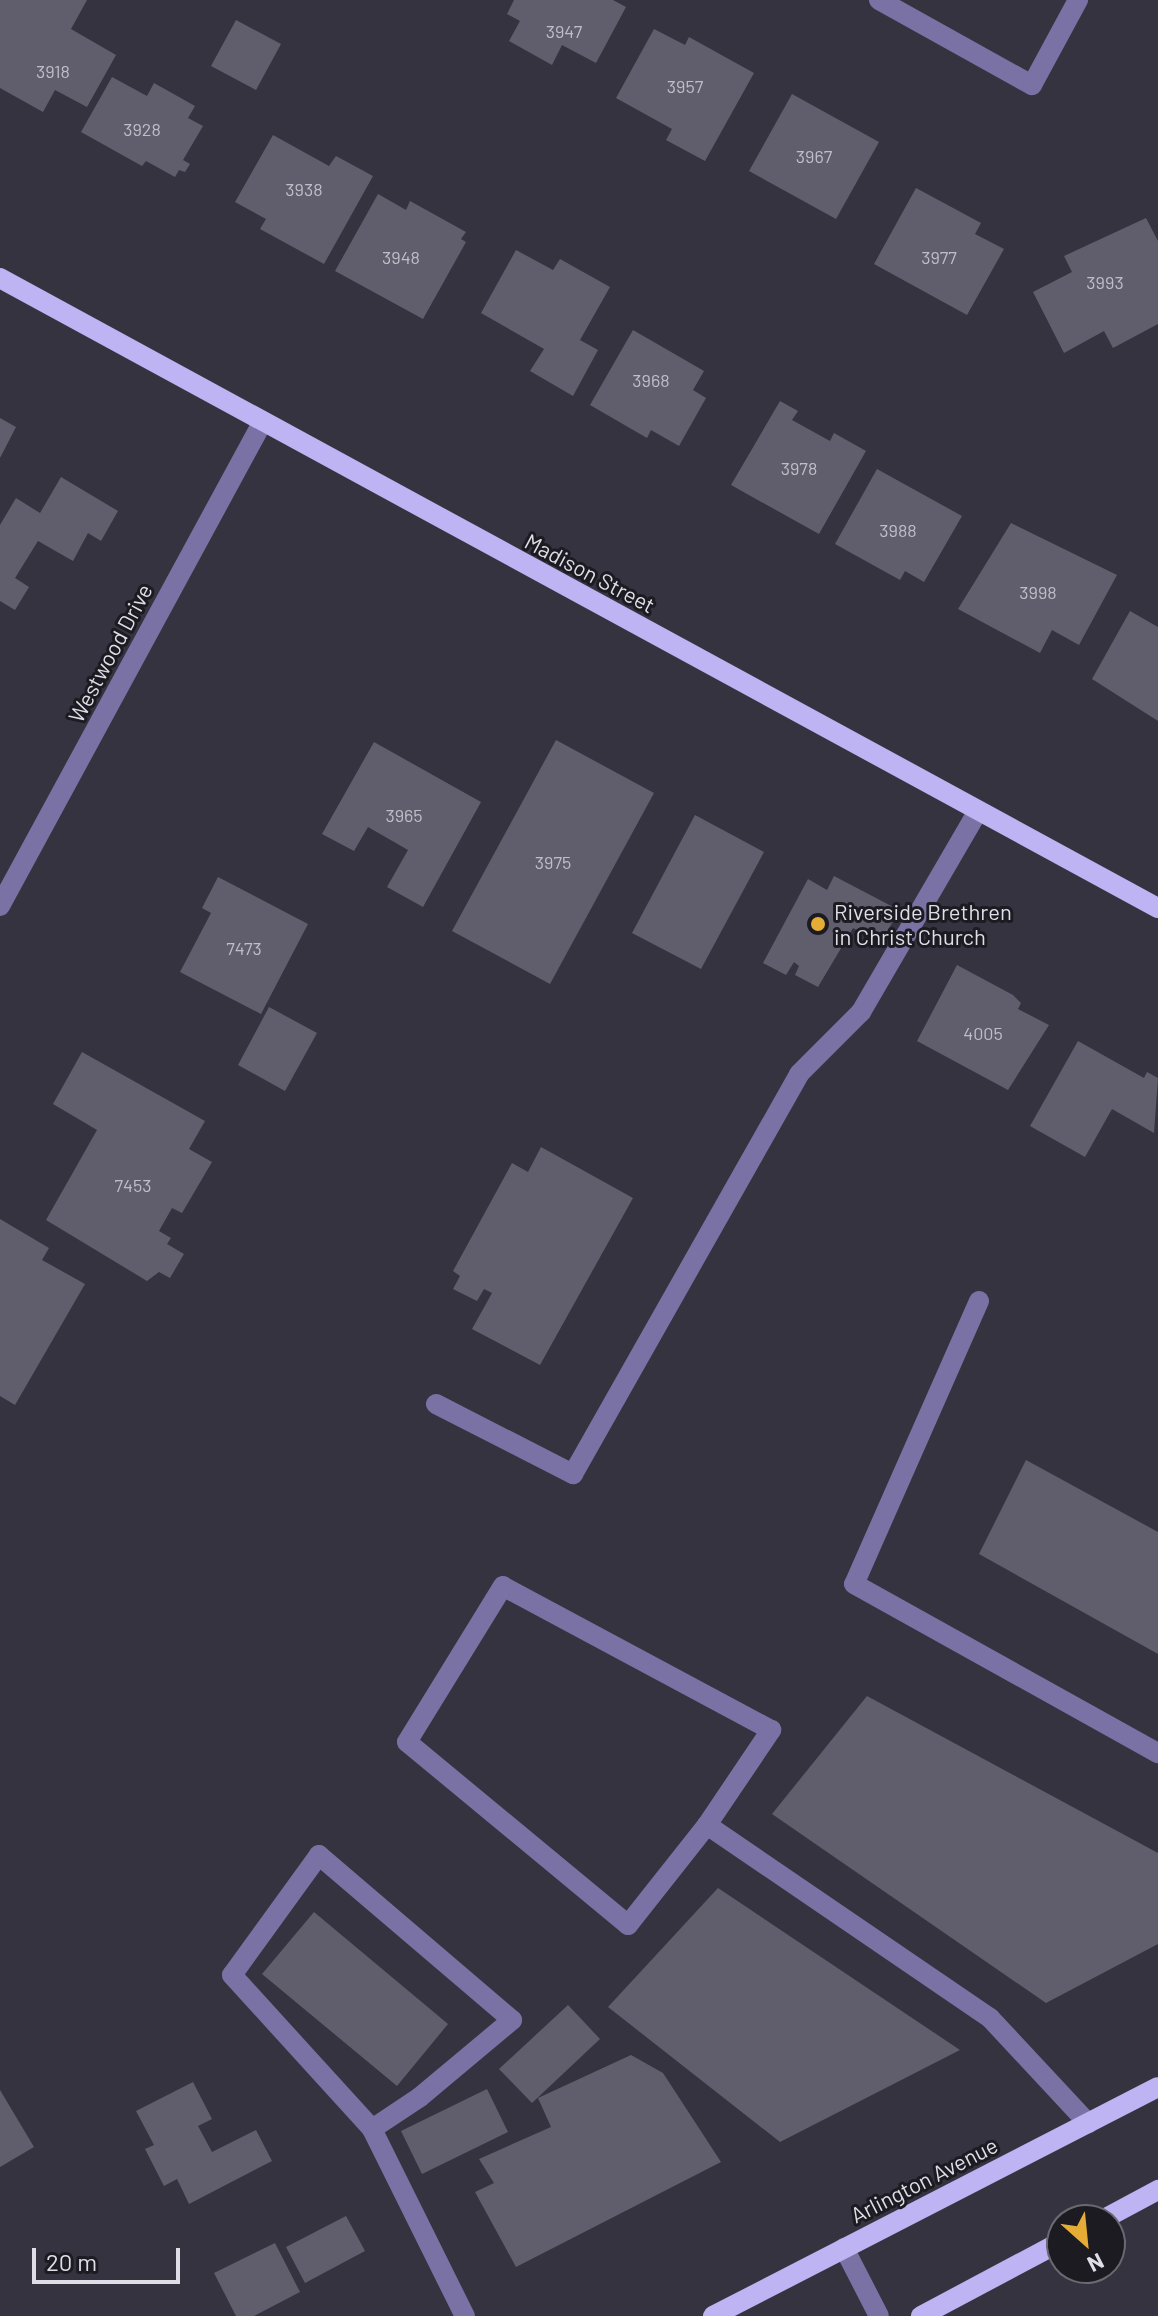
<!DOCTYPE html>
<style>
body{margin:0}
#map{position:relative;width:1158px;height:2316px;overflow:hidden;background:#353340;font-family:Barlow,sans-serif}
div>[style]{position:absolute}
.building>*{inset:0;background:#605e6d}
.minor>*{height:20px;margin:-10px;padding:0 10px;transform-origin:10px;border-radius:10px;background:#7a72a4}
.major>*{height:20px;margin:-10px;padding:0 10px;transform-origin:10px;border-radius:10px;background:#beb4f3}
.dots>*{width:22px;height:22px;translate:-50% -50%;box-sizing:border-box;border:4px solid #1c1b22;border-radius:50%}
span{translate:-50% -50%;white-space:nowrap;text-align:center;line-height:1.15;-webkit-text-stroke:6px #1c1b22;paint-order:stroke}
.number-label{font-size:18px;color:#bfbec8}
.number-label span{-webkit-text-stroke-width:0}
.street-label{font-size:22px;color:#dfdee7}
.poi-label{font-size:22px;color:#dfdee7}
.left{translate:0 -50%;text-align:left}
.north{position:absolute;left:1046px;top:2204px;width:80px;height:80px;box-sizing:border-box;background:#1c1b22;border:2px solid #6a6971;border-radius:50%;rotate:153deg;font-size:22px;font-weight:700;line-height:32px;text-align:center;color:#dfdee7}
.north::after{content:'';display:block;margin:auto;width:28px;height:36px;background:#e6ad36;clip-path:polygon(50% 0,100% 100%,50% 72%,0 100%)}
.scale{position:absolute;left:32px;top:2248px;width:148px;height:36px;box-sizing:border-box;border:4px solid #dfdee7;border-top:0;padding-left:10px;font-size:24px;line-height:28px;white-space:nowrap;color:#dfdee7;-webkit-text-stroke:6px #1c1b22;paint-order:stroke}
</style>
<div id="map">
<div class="building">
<div style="clip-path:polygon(0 0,87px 0,71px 29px,116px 55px,87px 107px,55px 90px,43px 112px,0 88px)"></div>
<div style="clip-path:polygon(514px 0,613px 0,626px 7px,596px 63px,562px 45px,552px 65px,509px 41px,520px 21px,507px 14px)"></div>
<div style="clip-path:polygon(236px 20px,281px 44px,256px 90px,211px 66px)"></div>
<div style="clip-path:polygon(654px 29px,685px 45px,689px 37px,754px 73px,705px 161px,666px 140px,672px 129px,616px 98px)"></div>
<div style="clip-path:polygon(112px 77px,147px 96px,154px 83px,195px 106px,188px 118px,203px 126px,183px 160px,190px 164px,185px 172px,179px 170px,175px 177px,146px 161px,142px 166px,81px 132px)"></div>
<div style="clip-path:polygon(792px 94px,879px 142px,836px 219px,749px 171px)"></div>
<div style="clip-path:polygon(273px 135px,329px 166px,336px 156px,373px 176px,324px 264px,260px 229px,266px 219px,235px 202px)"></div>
<div style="clip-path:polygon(916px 188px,981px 223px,975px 234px,1004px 249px,967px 315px,874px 264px)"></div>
<div style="clip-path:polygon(378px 194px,406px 210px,410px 201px,466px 232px,461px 239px,466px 242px,423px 319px,335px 271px)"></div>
<div style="clip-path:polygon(1146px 218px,1158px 241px,1158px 324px,1113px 348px,1104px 331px,1064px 353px,1033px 292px,1072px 272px,1064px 256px)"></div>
<div style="clip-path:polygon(516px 250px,553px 270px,560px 259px,610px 287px,580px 340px,598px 350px,573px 396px,530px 371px,544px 349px,481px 313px)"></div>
<div style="clip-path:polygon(633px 330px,704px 371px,693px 390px,706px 398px,679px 446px,651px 430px,647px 438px,590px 405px)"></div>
<div style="clip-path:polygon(780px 401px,798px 411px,792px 420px,830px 441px,834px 433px,866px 451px,819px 534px,731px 485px)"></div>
<div style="clip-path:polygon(0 418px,16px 427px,0 458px)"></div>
<div style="clip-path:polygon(877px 469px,962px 516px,924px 582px,905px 571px,900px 580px,835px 544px)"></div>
<div style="clip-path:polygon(61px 477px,118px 511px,101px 541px,88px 533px,73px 561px,38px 541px,15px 578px,29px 587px,15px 610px,0 601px,0 525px,16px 498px,40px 513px)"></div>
<div style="clip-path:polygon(1011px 523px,1117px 575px,1079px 645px,1052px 630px,1040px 653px,958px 609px)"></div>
<div style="clip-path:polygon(1130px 611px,1158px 627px,1158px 721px,1092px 679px)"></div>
<div style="clip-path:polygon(556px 740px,654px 793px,550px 984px,452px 931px)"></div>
<div style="clip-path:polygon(374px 742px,481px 802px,423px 907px,387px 887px,408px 850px,368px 827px,354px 851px,322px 834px)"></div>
<div style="clip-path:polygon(695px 815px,764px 852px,701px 969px,632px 933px)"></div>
<div style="clip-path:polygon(834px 876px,899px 910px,881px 943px,853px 928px,818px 987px,795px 975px,799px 966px,794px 962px,786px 975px,763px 963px,808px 879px,827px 890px)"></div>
<div style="clip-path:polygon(218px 877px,308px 924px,261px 1014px,180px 972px,211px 913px,202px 908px)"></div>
<div style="clip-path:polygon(957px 965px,1013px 995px,1021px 1003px,1018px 1009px,1049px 1025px,1008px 1090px,917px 1041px)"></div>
<div style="clip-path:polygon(269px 1007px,317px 1033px,285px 1091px,238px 1065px)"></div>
<div style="clip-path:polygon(1078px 1041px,1144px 1078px,1147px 1072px,1158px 1078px,1154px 1133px,1112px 1109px,1085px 1157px,1030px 1126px)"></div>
<div style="clip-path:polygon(82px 1052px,205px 1121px,189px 1149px,212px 1162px,182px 1213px,172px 1208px,159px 1231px,171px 1238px,167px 1244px,184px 1254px,170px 1278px,159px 1272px,147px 1281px,46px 1220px,97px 1130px,53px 1104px)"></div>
<div style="clip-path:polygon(541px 1147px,633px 1198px,540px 1365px,472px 1329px,492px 1293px,484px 1289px,477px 1301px,453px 1289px,460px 1276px,453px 1271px,512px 1163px,528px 1172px)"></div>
<div style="clip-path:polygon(0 1219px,49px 1248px,42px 1260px,85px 1284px,15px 1405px,0 1396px)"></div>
<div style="clip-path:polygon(1026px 1460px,1158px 1532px,1158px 1654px,979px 1554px)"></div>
<div style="clip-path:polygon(867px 1696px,1158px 1853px,1158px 1944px,1046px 2003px,772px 1814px)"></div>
<div style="clip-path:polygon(718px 1888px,960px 2050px,780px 2142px,608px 2007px)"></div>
<div style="clip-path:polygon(314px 1912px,448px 2024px,397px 2086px,262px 1974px)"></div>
<div style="clip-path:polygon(568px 2005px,600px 2039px,532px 2103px,499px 2069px)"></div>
<div style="clip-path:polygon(631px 2055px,663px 2073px,721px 2162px,516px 2267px,475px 2192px,494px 2183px,479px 2159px,551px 2127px,538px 2098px)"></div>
<div style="clip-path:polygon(193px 2082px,212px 2119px,198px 2126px,212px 2152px,256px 2130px,272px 2161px,189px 2204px,177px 2179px,164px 2186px,145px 2149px,154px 2145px,136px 2111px)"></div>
<div style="clip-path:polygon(487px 2089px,508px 2132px,422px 2174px,401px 2131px)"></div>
<div style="clip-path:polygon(0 2090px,34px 2147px,0 2167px)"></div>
<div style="clip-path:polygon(346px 2216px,365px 2251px,305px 2283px,286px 2247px)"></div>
<div style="clip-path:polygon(275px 2243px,300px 2292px,254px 2316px,236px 2316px,214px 2273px)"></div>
</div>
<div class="minor">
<div style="left:879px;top:0;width:175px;rotate:29.1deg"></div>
<div style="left:1032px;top:85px;width:97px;rotate:-61.6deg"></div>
<div style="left:0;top:906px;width:549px;rotate:-61.52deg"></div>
<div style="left:979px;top:1301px;width:309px;rotate:113.8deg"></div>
<div style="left:854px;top:1584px;width:348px;rotate:29.1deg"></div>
<div style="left:436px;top:1404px;width:154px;rotate:27.1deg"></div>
<div style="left:573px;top:1474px;width:459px;rotate:-60.5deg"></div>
<div style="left:799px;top:1074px;width:88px;rotate:-45deg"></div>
<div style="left:861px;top:1012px;width:233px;rotate:-59.8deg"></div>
<div style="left:707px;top:1825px;width:115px;rotate:-56deg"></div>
<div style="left:771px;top:1730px;width:304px;rotate:-151.8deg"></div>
<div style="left:503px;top:1586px;width:183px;rotate:121.6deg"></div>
<div style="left:407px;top:1742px;width:287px;rotate:39.6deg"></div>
<div style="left:628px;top:1925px;width:127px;rotate:-51.7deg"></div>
<div style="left:707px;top:1825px;width:343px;rotate:34.3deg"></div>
<div style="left:990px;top:2018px;width:144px;rotate:47deg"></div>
<div style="left:372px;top:2129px;width:58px;rotate:-33.7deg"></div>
<div style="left:420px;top:2097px;width:120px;rotate:-39.9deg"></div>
<div style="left:512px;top:2020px;width:254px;rotate:-139.5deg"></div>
<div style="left:319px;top:1855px;width:148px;rotate:125.9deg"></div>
<div style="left:232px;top:1975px;width:208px;rotate:47.7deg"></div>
<div style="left:372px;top:2129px;width:209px;rotate:63.6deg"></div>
<div style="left:844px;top:2248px;width:76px;rotate:62.8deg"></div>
</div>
<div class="major">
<div style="left:0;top:278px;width:1318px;rotate:28.55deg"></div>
<div style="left:1102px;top:2220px;width:64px;rotate:-28.2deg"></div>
<div style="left:713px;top:2316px;width:500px;rotate:-27.23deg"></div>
<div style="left:921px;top:2316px;width:160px;rotate:-28deg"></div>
</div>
<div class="dots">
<div style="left:818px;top:924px;background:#e6ad36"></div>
</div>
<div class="number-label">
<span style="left:564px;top:31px">3947</span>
<span style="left:53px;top:71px">3918</span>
<span style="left:685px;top:86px">3957</span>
<span style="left:142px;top:129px">3928</span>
<span style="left:814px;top:156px">3967</span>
<span style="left:304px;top:189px">3938</span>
<span style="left:401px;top:257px">3948</span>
<span style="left:939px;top:257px">3977</span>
<span style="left:1105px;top:282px">3993</span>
<span style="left:651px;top:380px">3968</span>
<span style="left:799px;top:468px">3978</span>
<span style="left:898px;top:530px">3988</span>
<span style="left:1038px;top:592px">3998</span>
<span style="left:404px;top:815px">3965</span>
<span style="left:553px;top:862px">3975</span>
<span style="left:244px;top:948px">7473</span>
<span style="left:983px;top:1033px">4005</span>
<span style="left:133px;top:1185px">7453</span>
</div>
<div class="street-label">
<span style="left:590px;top:573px;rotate:28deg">Madison Street</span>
<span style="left:110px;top:653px;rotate:-62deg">Westwood Drive</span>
<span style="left:924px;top:2180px;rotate:-27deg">Arlington Avenue</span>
</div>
<div class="poi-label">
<span class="left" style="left:834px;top:924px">Riverside Brethren<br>in Christ Church</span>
</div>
<div class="north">N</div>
<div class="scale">20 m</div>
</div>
